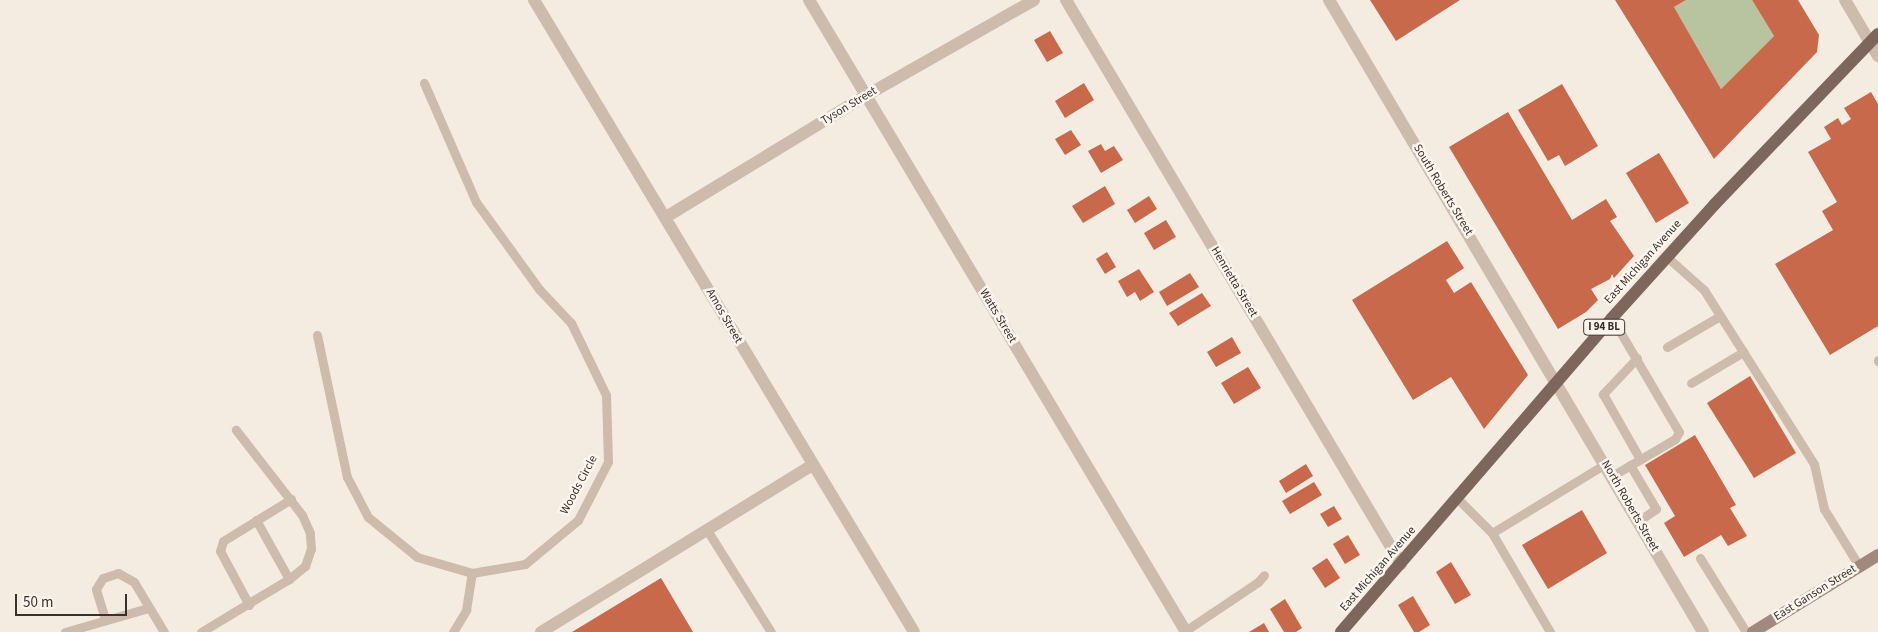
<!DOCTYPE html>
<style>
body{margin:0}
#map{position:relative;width:1878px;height:632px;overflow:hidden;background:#f4ebe1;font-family:"Source Sans 3",sans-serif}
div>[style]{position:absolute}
.green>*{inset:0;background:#b8c4a0}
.building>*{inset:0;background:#c8694b}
.lane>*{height:9px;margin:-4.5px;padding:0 4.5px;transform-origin:4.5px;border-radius:4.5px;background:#cdbbac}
.street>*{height:12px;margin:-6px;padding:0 6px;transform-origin:6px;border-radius:6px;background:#cdbbac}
.secondary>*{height:12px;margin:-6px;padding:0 6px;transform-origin:6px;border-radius:6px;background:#a18a7d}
.primary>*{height:12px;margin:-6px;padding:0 6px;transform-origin:6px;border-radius:6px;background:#7d675c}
span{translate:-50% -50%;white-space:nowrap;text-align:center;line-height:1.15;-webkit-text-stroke:5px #fbf5ee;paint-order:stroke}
.shield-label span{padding:1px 4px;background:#fbf5ee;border:1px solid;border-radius:4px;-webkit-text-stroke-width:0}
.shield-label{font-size:11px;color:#3b302b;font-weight:700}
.street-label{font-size:12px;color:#3b302b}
.scale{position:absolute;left:15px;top:594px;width:112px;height:22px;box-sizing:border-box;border:2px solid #3b302b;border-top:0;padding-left:6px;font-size:15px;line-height:18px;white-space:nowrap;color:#3b302b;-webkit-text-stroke:4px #fbf5ee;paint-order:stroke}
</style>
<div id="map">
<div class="green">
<div style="clip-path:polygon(1686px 0,1752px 0,1774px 36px,1721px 89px,1674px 7px)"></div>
</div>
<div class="building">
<div style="clip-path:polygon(1370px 0,1460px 0,1396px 41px)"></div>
<div style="clip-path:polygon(1615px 0,1686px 0,1674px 7px,1721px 89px,1774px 36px,1752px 0,1798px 0,1819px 35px,1817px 52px,1714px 159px)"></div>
<div style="clip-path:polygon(1050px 31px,1063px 53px,1047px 62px,1034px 40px)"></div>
<div style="clip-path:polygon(1084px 83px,1094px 100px,1065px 118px,1055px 101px)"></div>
<div style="clip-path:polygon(1562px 84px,1598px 146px,1565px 166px,1559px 155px,1548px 161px,1518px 110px)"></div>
<div style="clip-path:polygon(1871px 92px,1878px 104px,1878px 326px,1830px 355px,1775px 264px,1833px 230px,1822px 211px,1837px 202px,1808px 152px,1831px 139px,1824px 127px,1838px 118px,1842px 125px,1851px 119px,1844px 108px)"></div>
<div style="clip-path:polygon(1508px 112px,1572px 220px,1606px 199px,1617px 217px,1610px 221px,1634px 256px,1614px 278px,1612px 274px,1610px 279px,1591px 289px,1598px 300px,1586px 312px,1558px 329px,1449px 147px)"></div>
<div style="clip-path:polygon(1071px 130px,1081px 145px,1065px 155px,1055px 139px)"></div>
<div style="clip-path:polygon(1101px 144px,1105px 151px,1114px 146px,1123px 160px,1101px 173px,1088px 151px)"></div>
<div style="clip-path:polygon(1659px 153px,1689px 203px,1656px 223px,1626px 173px)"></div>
<div style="clip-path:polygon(1105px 186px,1115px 204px,1083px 223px,1072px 206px)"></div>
<div style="clip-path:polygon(1149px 196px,1157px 209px,1135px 223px,1127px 210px)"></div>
<div style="clip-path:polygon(1166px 220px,1176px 237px,1154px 250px,1144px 233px)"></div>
<div style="clip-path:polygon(1447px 241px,1464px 268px,1446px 280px,1454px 293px,1471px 282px,1528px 375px,1484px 429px,1451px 377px,1413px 400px,1352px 300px)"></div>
<div style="clip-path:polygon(1107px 252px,1116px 267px,1105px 274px,1096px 259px)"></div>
<div style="clip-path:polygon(1139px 269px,1154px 292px,1140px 301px,1135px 292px,1127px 297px,1118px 281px)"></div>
<div style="clip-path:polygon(1190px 273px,1199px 287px,1167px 306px,1159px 292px)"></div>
<div style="clip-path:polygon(1202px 293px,1211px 306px,1178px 326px,1169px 313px)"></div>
<div style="clip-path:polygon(1232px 337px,1241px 353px,1216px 367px,1207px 352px)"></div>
<div style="clip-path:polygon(1248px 367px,1261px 388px,1234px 404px,1221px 383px)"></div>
<div style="clip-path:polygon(1750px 376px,1796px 453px,1754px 478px,1707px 403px)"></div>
<div style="clip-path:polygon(1695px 435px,1736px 505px,1730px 508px,1747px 536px,1728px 546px,1721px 535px,1684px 557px,1664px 523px,1675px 516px,1645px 465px)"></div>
<div style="clip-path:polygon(1306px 464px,1313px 476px,1286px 493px,1279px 481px)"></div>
<div style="clip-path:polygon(1314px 482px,1322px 495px,1290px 514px,1282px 501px)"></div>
<div style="clip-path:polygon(1334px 506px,1342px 519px,1328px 527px,1320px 514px)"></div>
<div style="clip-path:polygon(1582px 510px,1607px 553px,1548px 589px,1522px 545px)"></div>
<div style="clip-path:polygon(1348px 535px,1360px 555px,1345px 564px,1333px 544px)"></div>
<div style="clip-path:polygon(1327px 558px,1340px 578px,1325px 588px,1312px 568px)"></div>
<div style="clip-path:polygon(1451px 562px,1471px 595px,1455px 604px,1436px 572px)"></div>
<div style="clip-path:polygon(661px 578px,693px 632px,572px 632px)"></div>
<div style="clip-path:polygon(1413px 596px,1430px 625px,1419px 632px,1414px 632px,1398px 605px)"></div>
<div style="clip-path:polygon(1285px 599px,1302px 628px,1296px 632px,1284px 632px,1270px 609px)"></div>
<div style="clip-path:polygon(1264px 623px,1269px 632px,1249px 632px)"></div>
</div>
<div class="lane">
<div style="left:1667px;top:257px;width:50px;rotate:41.7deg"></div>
<div style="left:1704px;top:290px;width:206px;rotate:57.7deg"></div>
<div style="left:1814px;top:464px;width:46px;rotate:77.5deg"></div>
<div style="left:1824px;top:509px;width:67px;rotate:58.4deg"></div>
<div style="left:1612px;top:318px;width:132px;rotate:59.6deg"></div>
<div style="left:1679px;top:432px;width:8px;rotate:120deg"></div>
<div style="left:1675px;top:439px;width:73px;rotate:149.6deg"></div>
<div style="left:317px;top:335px;width:145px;rotate:78.1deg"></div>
<div style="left:347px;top:477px;width:45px;rotate:62.3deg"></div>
<div style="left:368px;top:517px;width:63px;rotate:39.2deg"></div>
<div style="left:417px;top:557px;width:57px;rotate:16.2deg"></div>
<div style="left:472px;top:573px;width:54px;rotate:-9.6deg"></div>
<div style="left:525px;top:564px;width:69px;rotate:-39.7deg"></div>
<div style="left:578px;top:520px;width:65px;rotate:-62.7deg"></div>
<div style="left:608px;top:462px;width:67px;rotate:-91.7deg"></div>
<div style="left:606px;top:395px;width:80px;rotate:-115.9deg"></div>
<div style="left:571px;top:323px;width:47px;rotate:-133.3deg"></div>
<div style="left:539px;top:289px;width:107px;rotate:-125.9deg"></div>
<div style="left:476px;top:202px;width:130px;rotate:-113.6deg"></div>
<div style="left:1667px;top:347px;width:61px;rotate:-30.3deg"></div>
<div style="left:1637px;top:358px;width:50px;rotate:133.4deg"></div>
<div style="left:1603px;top:394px;width:75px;rotate:60.4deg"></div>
<div style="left:1878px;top:360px;width:1px;rotate:90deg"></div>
<div style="left:1691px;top:383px;width:61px;rotate:-30.8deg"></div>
<div style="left:1630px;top:465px;width:51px;rotate:59.4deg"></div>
<div style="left:1656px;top:509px;width:22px;rotate:146deg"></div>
<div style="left:1457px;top:498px;width:49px;rotate:45deg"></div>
<div style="left:1492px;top:533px;width:115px;rotate:59.6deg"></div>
<div style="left:256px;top:520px;width:68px;rotate:60.8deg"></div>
<div style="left:707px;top:530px;width:120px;rotate:57.9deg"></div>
<div style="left:1492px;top:533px;width:132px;rotate:-31.4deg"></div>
<div style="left:1700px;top:558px;width:87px;rotate:58.1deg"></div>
<div style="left:249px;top:605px;width:61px;rotate:-118.2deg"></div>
<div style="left:220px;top:551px;width:10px;rotate:-73deg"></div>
<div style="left:223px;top:541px;width:80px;rotate:-31.7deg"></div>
<div style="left:105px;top:619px;width:31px;rotate:-107deg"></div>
<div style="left:96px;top:589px;width:13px;rotate:-58deg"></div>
<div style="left:103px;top:578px;width:16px;rotate:-18deg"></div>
<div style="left:118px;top:573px;width:18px;rotate:29deg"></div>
<div style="left:134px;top:582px;width:58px;rotate:59deg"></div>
<div style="left:1185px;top:631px;width:88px;rotate:-33.9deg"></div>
<div style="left:1258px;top:582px;width:9px;rotate:-49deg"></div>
<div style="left:65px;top:632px;width:86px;rotate:-16.1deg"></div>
<div style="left:201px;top:632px;width:103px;rotate:-31.1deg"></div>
<div style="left:289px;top:579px;width:21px;rotate:-39deg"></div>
<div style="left:305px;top:566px;width:18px;rotate:-71deg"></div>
<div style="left:311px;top:549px;width:16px;rotate:-94deg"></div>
<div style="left:310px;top:533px;width:20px;rotate:-114deg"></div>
<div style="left:302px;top:515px;width:108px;rotate:-127.8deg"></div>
<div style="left:453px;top:632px;width:26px;rotate:-59deg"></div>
<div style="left:466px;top:610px;width:37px;rotate:-81deg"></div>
</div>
<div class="street">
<div style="left:534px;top:0;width:737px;rotate:58.98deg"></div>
<div style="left:809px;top:0;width:736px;rotate:59.18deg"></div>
<div style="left:1066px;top:0;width:656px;rotate:59.29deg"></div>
<div style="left:1329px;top:0;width:734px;rotate:59.38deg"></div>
<div style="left:1845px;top:0;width:65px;rotate:59.5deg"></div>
<div style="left:666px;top:217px;width:235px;rotate:-31.3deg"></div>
<div style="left:867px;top:95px;width:192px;rotate:-29.6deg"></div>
<div style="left:541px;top:632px;width:317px;rotate:-31.6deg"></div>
</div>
<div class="secondary">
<div style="left:1753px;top:632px;width:147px;rotate:-31.6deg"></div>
</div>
<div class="primary">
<div style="left:1341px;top:632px;width:415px;rotate:-49.2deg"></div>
<div style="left:1612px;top:318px;width:152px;rotate:-47.9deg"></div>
<div style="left:1714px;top:205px;width:237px;rotate:-46.2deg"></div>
</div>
<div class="shield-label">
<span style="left:1604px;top:327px">I 94 BL</span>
</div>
<div class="street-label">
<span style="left:849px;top:106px;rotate:-31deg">Tyson Street</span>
<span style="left:1443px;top:190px;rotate:59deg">South Roberts Street</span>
<span style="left:1643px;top:262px;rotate:-48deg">East Michigan Avenue</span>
<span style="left:1234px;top:282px;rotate:59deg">Henrietta Street</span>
<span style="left:724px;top:316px;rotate:60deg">Amos Street</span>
<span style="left:998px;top:316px;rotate:59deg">Watts Street</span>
<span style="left:579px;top:485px;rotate:-62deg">Woods Circle</span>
<span style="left:1630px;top:506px;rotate:60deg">North Roberts Street</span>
<span style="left:1378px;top:569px;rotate:-49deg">East Michigan Avenue</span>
<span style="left:1815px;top:593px;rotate:-32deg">East Ganson Street</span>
</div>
<div class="scale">50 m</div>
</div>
